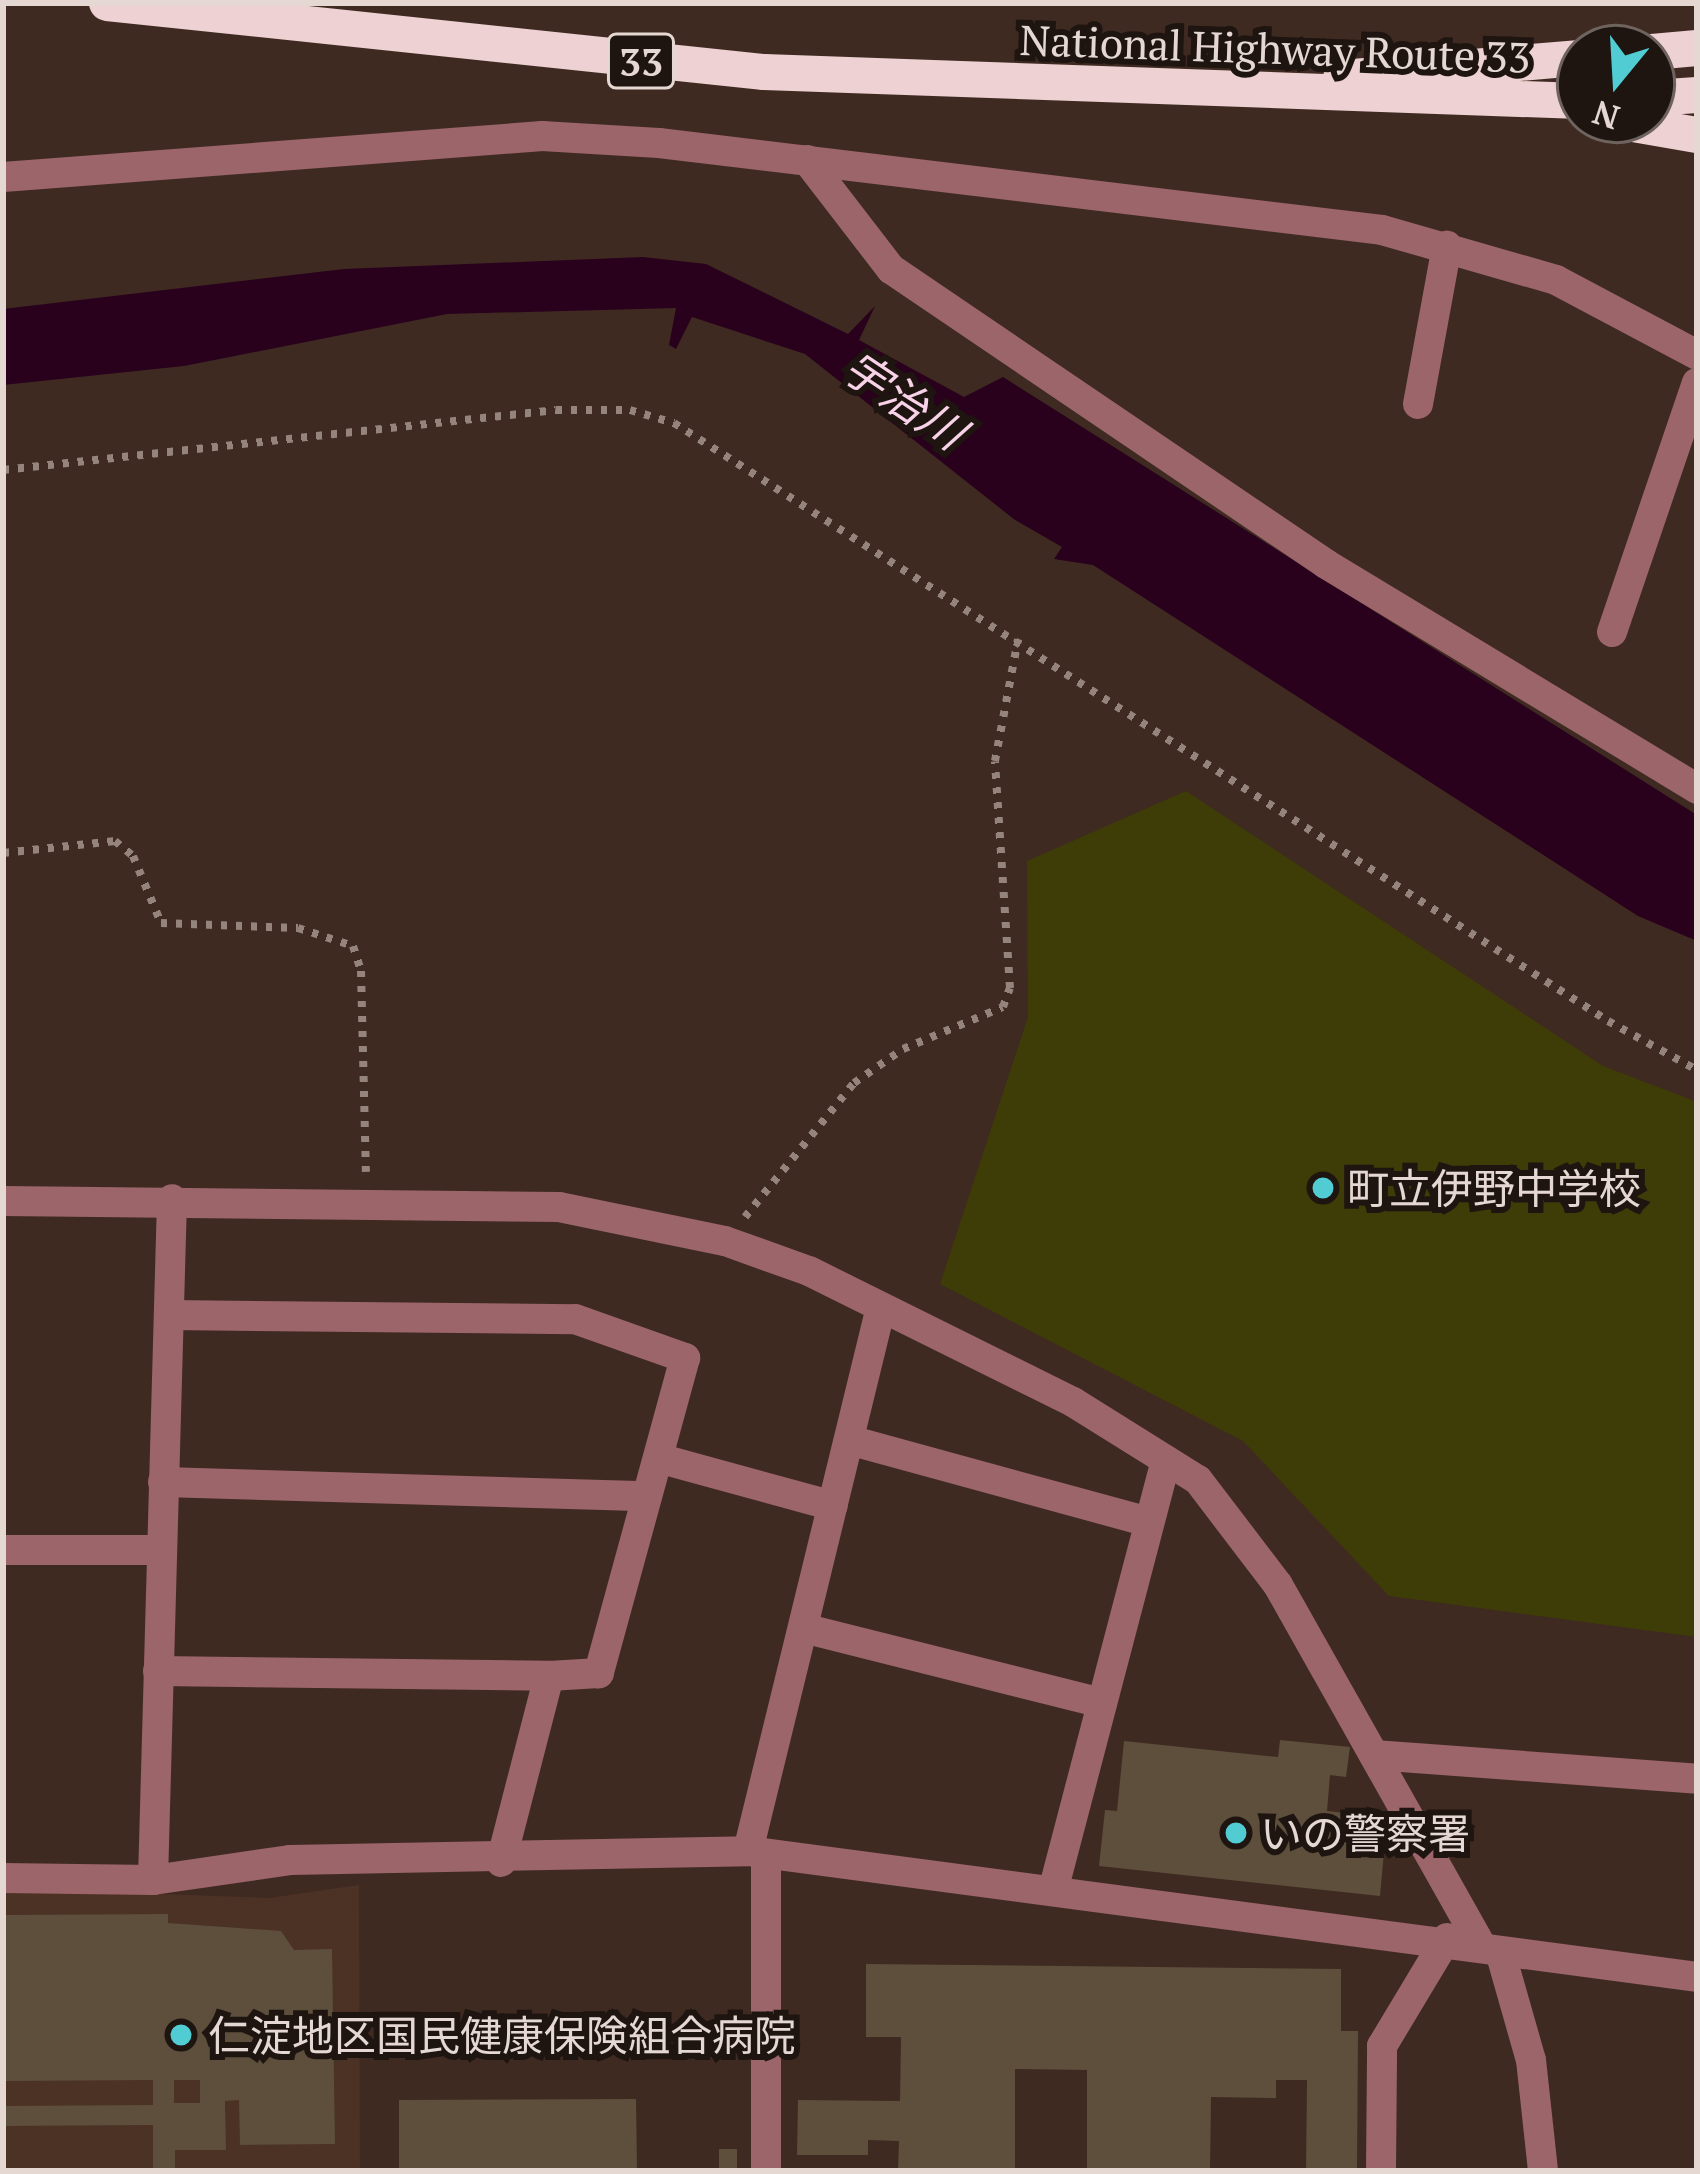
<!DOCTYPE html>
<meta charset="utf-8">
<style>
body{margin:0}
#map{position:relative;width:1700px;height:2174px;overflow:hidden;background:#3f2a21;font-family:"PT Serif","Noto Sans JP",serif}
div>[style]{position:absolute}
.built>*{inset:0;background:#4c3125}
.green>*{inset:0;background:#3e3c07}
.water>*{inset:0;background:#29011d}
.building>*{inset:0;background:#5d4f3c}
.path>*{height:8px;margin-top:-4px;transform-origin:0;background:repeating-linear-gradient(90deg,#95847c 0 6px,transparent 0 15px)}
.minor>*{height:30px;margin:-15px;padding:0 15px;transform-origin:15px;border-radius:15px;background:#9c656a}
.highway>*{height:36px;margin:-18px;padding:0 18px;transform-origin:18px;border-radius:18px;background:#edd1d3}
.dots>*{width:33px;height:33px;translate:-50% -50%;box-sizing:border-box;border:6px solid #1e1511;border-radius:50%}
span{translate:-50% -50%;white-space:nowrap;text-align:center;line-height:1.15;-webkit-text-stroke:12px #1e1511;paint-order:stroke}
.shield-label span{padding:3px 9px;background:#1e1511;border:3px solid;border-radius:9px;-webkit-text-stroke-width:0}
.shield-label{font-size:39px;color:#e5d7d1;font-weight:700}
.street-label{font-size:42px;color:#e5d7d1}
.poi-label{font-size:42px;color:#e5d7d1}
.left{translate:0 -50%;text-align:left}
.water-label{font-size:45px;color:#f8d3e8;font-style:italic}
.frame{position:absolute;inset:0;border:6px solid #e5d7d1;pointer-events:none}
.north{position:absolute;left:1556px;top:24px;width:120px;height:120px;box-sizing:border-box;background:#1e1511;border:3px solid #6e635e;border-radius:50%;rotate:198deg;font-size:33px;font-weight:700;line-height:48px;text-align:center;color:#e5d7d1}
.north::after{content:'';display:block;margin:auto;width:42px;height:54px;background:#51ccd2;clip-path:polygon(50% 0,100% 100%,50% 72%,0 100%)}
</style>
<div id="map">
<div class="built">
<div style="clip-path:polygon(359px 1885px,360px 2171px,3px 2171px,3px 1888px,269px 1898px)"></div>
</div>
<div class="green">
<div style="clip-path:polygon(1186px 791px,1603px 1066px,1697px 1102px,1697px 1637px,1389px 1596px,1243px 1441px,940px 1284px,1028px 1017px,1027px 861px)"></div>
</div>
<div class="water">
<div style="clip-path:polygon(643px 257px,706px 264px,848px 334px,875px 306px,859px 340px,964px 397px,1003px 377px,1697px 815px,1697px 941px,1638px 916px,1093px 565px,1054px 559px,1062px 547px,1015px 520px,805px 354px,692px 317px,676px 349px,669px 345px,676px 308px,447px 314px,184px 366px,3px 385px,3px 309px,344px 269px)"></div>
</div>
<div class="building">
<div style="clip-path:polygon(1280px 1740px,1350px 1747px,1346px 1777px,1330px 1775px,1327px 1811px,1371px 1816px,1368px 1850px,1384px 1852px,1380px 1896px,1099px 1866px,1105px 1810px,1117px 1811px,1124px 1741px,1278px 1757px)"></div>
<div style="clip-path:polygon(evenodd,168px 1914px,168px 1923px,281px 1931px,294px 1950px,332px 1949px,335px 2144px,240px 2145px,239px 2100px,225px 2101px,226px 2150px,175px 2150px,175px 2171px,153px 2171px,153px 2125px,3px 2126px,3px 2106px,153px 2105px,153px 2080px,3px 2081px,3px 1915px,168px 1914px,174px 2080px,200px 2080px,200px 2103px,174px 2103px,174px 2080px)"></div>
<div style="clip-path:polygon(866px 1964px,1341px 1969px,1341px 2031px,1358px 2031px,1357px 2171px,1306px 2171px,1307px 2080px,1276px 2080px,1276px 2098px,1211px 2097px,1210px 2171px,1087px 2171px,1087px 2070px,1015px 2069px,1015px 2171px,898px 2171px,899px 2141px,868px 2140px,868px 2155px,797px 2155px,798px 2100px,900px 2101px,901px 2037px,866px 2037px)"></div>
<div style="clip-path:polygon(636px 2099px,637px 2171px,399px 2171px,399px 2100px)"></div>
<div style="clip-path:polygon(719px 2149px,737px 2149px,737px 2171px,719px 2171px)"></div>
</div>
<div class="path">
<div style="left:3px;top:470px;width:556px;rotate:-6.19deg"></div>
<div style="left:556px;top:410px;width:74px"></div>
<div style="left:630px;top:410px;width:46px;rotate:16.5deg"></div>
<div style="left:674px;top:423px;width:1109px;rotate:32.63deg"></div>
<div style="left:1608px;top:1021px;width:102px;rotate:28.8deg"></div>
<div style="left:3px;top:853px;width:113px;rotate:-6.1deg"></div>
<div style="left:115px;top:841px;width:23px;rotate:40deg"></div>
<div style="left:133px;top:856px;width:73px;rotate:67.3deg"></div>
<div style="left:161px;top:923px;width:137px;rotate:2.1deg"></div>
<div style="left:298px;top:928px;width:58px;rotate:18.1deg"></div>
<div style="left:353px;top:946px;width:26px;rotate:72deg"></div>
<div style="left:361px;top:971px;width:201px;rotate:88.6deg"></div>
<div style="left:745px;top:1217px;width:173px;rotate:-50.9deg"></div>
<div style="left:854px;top:1083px;width:60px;rotate:-34.8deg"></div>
<div style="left:903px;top:1049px;width:108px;rotate:-22.8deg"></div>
<div style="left:1003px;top:1007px;width:20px;rotate:-70deg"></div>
<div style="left:1010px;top:988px;width:227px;rotate:-93.8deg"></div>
<div style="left:995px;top:761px;width:124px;rotate:-79.3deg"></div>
</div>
<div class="minor">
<div style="left:807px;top:160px;width:138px;rotate:52.4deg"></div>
<div style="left:891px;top:269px;width:526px;rotate:34.14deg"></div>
<div style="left:1326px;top:564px;width:434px;rotate:31.2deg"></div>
<div style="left:3px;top:177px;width:541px;rotate:-4.35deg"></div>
<div style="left:542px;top:136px;width:117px;rotate:3.4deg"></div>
<div style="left:659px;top:143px;width:728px;rotate:6.86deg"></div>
<div style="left:1382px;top:230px;width:181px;rotate:16deg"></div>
<div style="left:1556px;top:280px;width:160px;rotate:28deg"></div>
<div style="left:1418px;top:404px;width:161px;rotate:-79.6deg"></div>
<div style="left:1612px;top:632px;width:263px;rotate:-71.2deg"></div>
<div style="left:3px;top:1201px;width:556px;rotate:0.62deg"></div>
<div style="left:559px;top:1207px;width:169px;rotate:11.6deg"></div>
<div style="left:725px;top:1241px;width:89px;rotate:19.7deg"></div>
<div style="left:809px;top:1271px;width:295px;rotate:26.4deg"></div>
<div style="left:1073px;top:1402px;width:147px;rotate:32deg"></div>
<div style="left:1198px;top:1480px;width:132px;rotate:52.7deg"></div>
<div style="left:1278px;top:1585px;width:411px;rotate:60.6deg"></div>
<div style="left:881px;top:1307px;width:560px;rotate:103.74deg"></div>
<div style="left:748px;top:1851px;width:957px;rotate:7.56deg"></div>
<div style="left:169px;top:1315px;width:406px;rotate:0.6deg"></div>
<div style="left:575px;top:1319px;width:117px;rotate:19.5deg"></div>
<div style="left:685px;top:1358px;width:327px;rotate:105.3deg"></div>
<div style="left:599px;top:1673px;width:50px;rotate:176.6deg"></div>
<div style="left:549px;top:1676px;width:192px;rotate:104.5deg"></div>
<div style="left:849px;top:1440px;width:308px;rotate:15.3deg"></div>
<div style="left:658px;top:1458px;width:181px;rotate:15.3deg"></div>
<div style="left:163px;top:1482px;width:484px;rotate:1.7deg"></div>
<div style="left:3px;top:1550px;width:159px"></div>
<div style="left:803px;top:1628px;width:308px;rotate:14.1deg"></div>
<div style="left:158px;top:1671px;width:391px;rotate:0.7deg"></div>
<div style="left:1374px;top:1755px;width:324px;rotate:4.2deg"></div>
<div style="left:766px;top:1859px;width:312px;rotate:90deg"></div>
<div style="left:3px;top:1878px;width:150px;rotate:0.8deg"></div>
<div style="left:153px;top:1880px;width:138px;rotate:-8.3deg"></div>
<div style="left:290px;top:1860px;width:458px;rotate:-1.1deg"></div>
<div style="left:153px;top:1880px;width:681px;rotate:-88.4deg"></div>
<div style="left:1054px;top:1887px;width:441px;rotate:-75.3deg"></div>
<div style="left:1501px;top:1955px;width:109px;rotate:74.1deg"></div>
<div style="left:1531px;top:2060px;width:112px;rotate:83.8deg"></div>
<div style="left:1381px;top:2171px;width:125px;rotate:-89.5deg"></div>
<div style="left:1382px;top:2046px;width:126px;rotate:-59deg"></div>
</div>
<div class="highway">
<div style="left:107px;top:3px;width:661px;rotate:6deg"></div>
<div style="left:764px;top:72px;width:817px;rotate:2.04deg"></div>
<div style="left:1652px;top:52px;width:45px;rotate:-5.1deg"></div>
<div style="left:1341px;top:78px;width:240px;rotate:-4.8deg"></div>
<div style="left:1652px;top:98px;width:45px;rotate:-3.8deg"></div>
<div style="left:1610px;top:120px;width:88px;rotate:9.8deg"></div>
</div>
<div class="dots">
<div style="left:1323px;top:1188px;background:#51ccd2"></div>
<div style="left:1236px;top:1833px;background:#51ccd2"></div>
<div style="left:181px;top:2035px;background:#51ccd2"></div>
</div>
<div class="shield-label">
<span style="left:641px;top:61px">33</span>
</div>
<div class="street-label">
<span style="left:1275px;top:48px;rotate:2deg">National Highway Route 33</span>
</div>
<div class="poi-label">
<span class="left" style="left:1347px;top:1188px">町立伊野中学校</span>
<span class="left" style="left:1260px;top:1833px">いの警察署</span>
<span class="left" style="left:208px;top:2035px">仁淀地区国民健康保険組合病院</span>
</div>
<div class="water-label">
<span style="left:904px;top:400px;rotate:34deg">宇治川</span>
</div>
<div class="frame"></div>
<div class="north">N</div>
</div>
